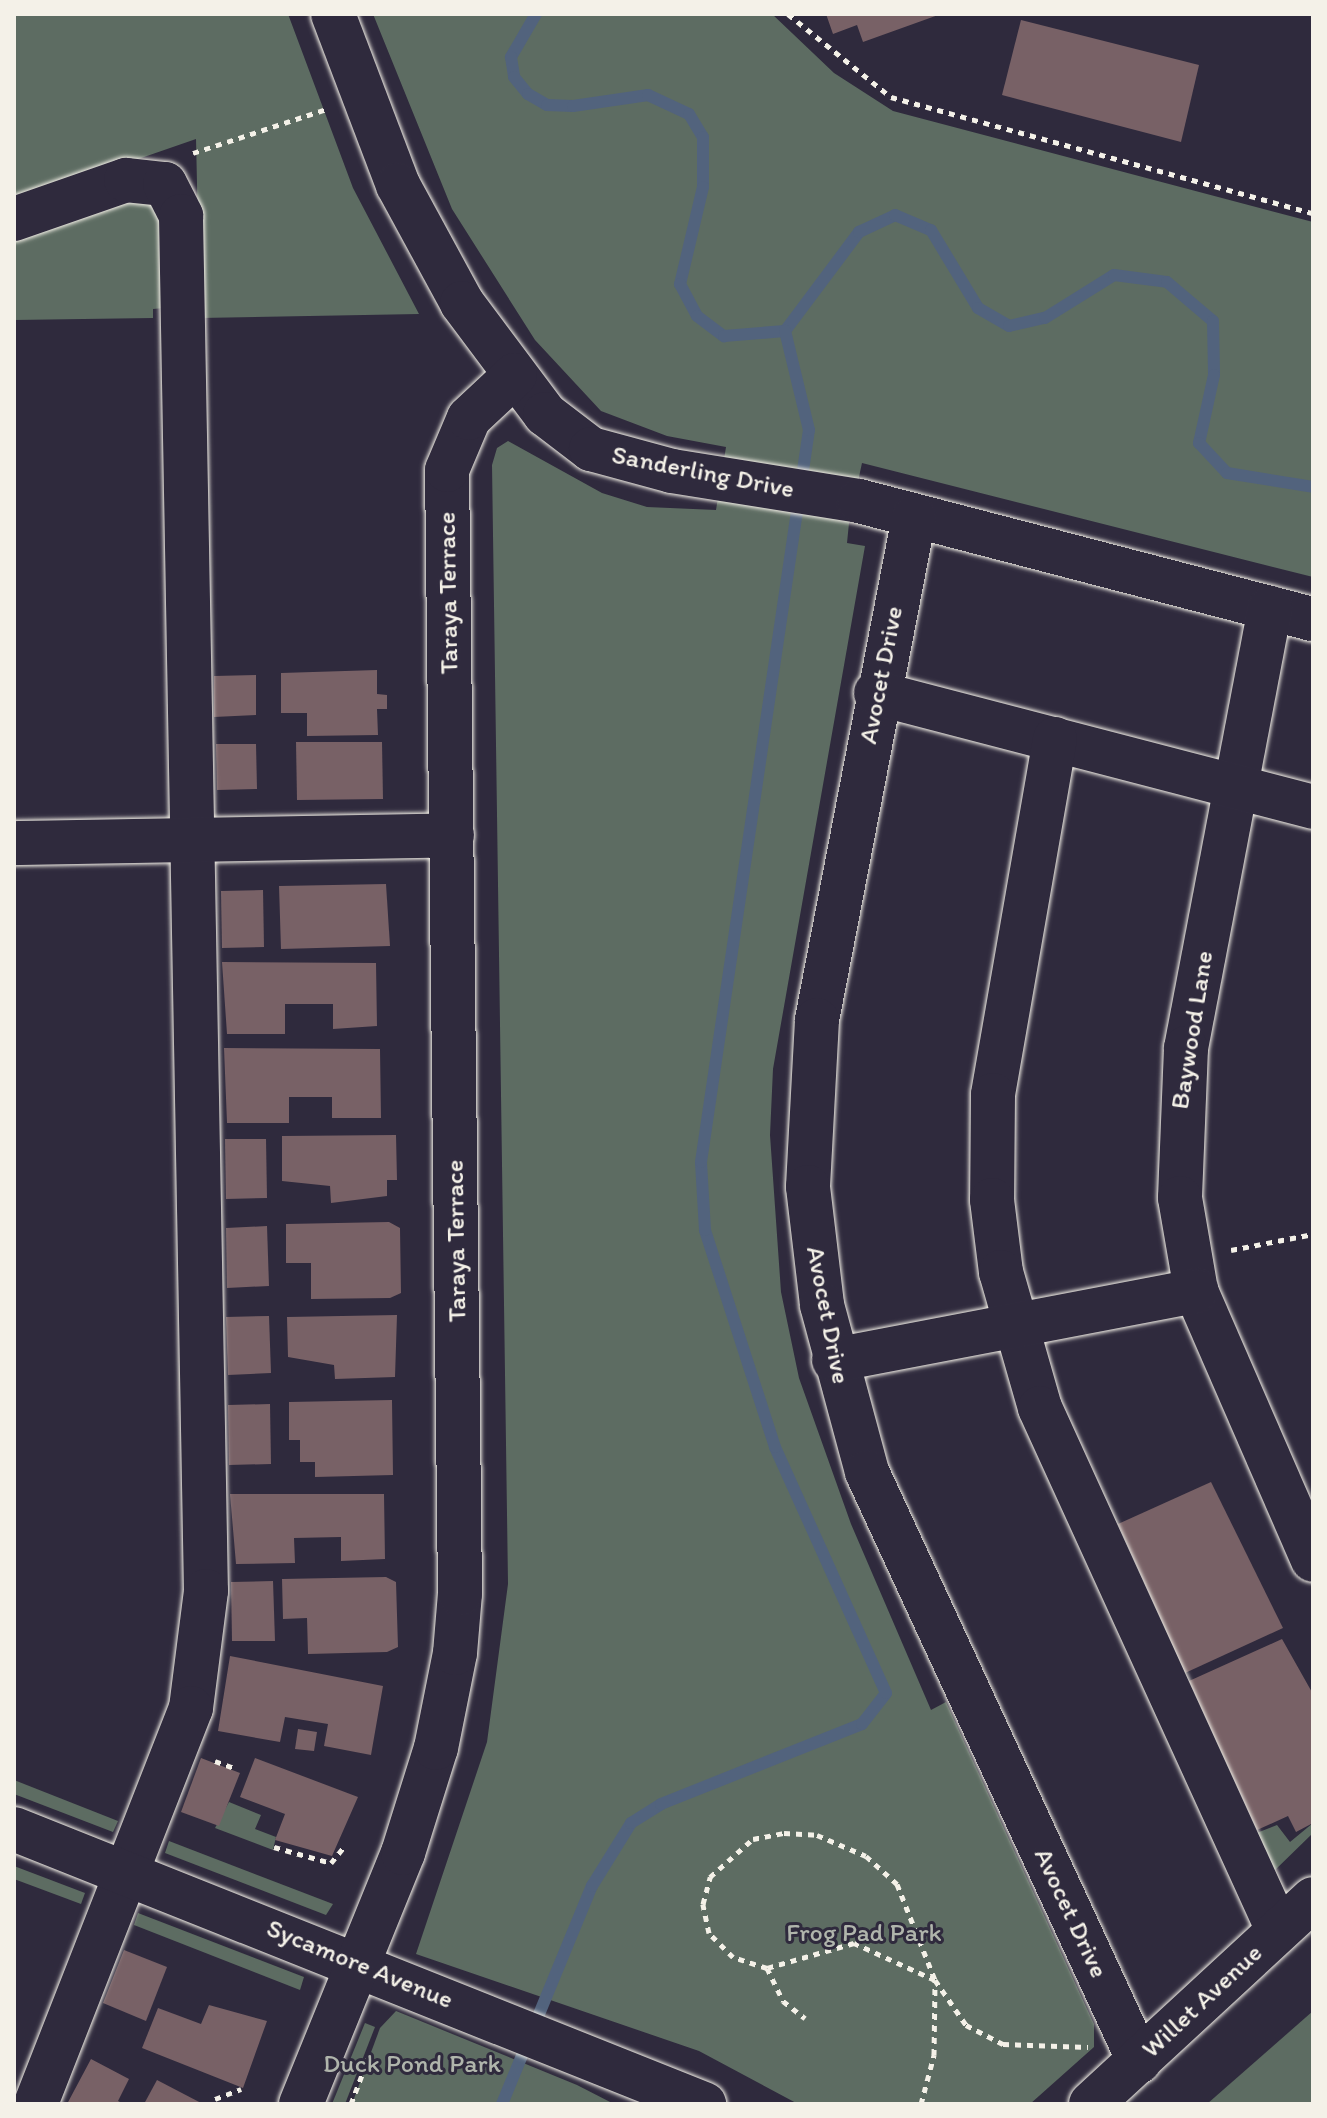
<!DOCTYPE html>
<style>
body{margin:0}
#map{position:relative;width:1327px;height:2118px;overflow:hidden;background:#2f2a3d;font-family:Itim,sans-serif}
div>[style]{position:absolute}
.green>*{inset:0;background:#5d6c62}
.stream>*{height:12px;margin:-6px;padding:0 6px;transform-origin:6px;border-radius:6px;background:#52637d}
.building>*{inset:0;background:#786166}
.path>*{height:5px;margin-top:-2.5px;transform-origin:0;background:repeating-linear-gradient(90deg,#f4f1e8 0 6px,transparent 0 12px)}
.roads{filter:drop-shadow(0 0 2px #f4f1e8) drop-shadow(0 0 2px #f4f1e8)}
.minor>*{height:44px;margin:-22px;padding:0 22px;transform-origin:22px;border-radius:22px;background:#2f2a3d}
span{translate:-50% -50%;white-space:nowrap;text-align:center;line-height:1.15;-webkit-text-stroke:6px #2f2a3d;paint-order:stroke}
.street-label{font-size:26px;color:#f4f1e8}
.park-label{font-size:26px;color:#b0b5ac}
.frame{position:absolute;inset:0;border:16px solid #f4f1e8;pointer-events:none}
</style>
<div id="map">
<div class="green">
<div style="clip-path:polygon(14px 14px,288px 14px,353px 188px,419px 314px,200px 318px,196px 139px,14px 202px)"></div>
<div style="clip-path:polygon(373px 14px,772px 14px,834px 73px,893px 111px,1313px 222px,1313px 577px,862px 463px,849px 523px,847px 543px,865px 546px,773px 1069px,770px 1135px,781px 1292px,799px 1378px,851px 1524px,931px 1710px,946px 1702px,1094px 2024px,1094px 2047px,1030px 2104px,798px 2104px,699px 2051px,416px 1954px,487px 1742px,508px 1584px,492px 465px,497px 448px,508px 441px,602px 493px,647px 507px,716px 510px,726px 447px,667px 436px,601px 411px,535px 340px,452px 209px)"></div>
<div style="clip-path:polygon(134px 195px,158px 204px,164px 308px,153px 309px,153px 318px,14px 320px,14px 241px)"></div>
<div style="clip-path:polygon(14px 1780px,118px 1821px,113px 1832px,14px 1794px)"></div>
<div style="clip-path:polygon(229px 1802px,261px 1815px,255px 1829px,276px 1837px,273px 1850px,215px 1828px)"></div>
<div style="clip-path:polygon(1313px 1823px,1313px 1833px,1272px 1873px,1254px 1834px,1277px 1825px,1290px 1842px)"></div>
<div style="clip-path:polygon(169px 1841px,333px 1904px,326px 1915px,165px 1853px)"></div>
<div style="clip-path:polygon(14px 1866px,85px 1893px,81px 1904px,14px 1879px)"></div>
<div style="clip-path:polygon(138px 1913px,304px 1977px,300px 1990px,134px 1925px)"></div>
<div style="clip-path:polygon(396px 2011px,577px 2085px,614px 2104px,352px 2104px,380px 2028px)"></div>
<div style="clip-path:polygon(1313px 2011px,1313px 2104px,1207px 2104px)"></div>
<div style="clip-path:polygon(365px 2023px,375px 2027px,345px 2104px,332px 2104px)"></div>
</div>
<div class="stream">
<div style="left:536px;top:14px;width:50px;rotate:120.2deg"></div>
<div style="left:511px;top:57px;width:20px;rotate:81deg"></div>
<div style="left:514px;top:77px;width:22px;rotate:51deg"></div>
<div style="left:528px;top:94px;width:22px;rotate:30deg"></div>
<div style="left:547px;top:105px;width:26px;rotate:2deg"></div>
<div style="left:573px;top:106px;width:76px;rotate:-8.3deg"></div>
<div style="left:648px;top:95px;width:45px;rotate:24.9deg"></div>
<div style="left:689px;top:114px;width:27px;rotate:59deg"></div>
<div style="left:703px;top:137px;width:50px;rotate:90deg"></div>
<div style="left:703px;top:187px;width:100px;rotate:103.3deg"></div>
<div style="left:680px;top:284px;width:36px;rotate:62deg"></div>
<div style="left:697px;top:316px;width:34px;rotate:37deg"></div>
<div style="left:724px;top:336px;width:61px;rotate:-4.7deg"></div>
<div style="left:785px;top:331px;width:124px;rotate:-53.2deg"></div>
<div style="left:859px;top:232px;width:40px;rotate:-25deg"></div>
<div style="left:895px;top:215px;width:39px;rotate:23deg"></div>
<div style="left:931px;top:230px;width:91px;rotate:58.9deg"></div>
<div style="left:978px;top:308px;width:36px;rotate:30deg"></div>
<div style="left:1009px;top:326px;width:37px;rotate:-13deg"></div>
<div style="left:1045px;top:318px;width:81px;rotate:-31.9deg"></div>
<div style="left:1114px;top:275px;width:53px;rotate:7.5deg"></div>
<div style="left:1167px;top:282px;width:60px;rotate:40.3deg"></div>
<div style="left:1213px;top:321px;width:54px;rotate:88.9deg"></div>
<div style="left:1214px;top:375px;width:70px;rotate:102.4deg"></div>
<div style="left:1199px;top:443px;width:41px;rotate:47deg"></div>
<div style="left:1227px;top:473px;width:87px;rotate:9.2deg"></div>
<div style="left:502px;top:2104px;width:236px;rotate:-67.6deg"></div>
<div style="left:592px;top:1886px;width:74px;rotate:-58.2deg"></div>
<div style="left:631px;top:1823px;width:36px;rotate:-32deg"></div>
<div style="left:661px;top:1804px;width:216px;rotate:-21.7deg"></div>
<div style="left:862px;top:1724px;width:39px;rotate:-52deg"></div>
<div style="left:886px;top:1693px;width:270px;rotate:-114.3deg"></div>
<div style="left:775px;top:1447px;width:228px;rotate:-107.9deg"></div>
<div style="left:705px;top:1230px;width:68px;rotate:-93.4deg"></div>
<div style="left:701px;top:1162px;width:740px;rotate:-81.61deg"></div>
<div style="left:809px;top:430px;width:102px;rotate:-103.6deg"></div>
</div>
<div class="building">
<div style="clip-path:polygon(826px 14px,941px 14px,863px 42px,857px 25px,833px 34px)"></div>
<div style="clip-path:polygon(1021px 20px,1199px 65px,1181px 142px,1002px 95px)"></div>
<div style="clip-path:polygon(377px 670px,377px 694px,387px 695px,387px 709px,377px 709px,378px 735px,307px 736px,307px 713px,281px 713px,281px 673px)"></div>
<div style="clip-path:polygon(256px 675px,256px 715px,214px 717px,214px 676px)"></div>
<div style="clip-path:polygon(296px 742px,382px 742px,383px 799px,297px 800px)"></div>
<div style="clip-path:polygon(216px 744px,256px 744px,257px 789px,217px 790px)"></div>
<div style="clip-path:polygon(386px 884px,390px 946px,281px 949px,279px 886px)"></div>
<div style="clip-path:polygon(263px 890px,264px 947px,222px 948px,221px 891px)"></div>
<div style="clip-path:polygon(222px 962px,376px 963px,377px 1026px,333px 1029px,333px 1004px,285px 1004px,285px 1034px,227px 1034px)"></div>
<div style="clip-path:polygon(224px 1048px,380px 1049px,381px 1118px,332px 1118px,332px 1097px,289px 1097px,289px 1123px,227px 1123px)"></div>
<div style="clip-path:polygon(396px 1135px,397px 1180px,387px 1180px,387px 1196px,331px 1203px,330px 1186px,282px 1181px,282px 1136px)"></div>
<div style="clip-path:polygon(225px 1139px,266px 1139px,267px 1198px,226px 1199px)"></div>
<div style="clip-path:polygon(389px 1222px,400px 1228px,401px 1293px,390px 1298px,311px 1299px,311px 1263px,286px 1263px,286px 1224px)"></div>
<div style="clip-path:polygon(267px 1226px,269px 1286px,227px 1288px,226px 1228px)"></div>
<div style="clip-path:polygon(397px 1315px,395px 1377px,335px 1379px,334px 1365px,288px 1357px,287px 1317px)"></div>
<div style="clip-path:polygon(269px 1316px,271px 1373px,228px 1375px,226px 1317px)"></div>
<div style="clip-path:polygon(392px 1400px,393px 1475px,315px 1477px,315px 1462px,300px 1462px,300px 1440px,289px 1440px,289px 1402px)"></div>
<div style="clip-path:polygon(270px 1404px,271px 1464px,229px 1465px,228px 1405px)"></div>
<div style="clip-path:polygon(1211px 1482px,1283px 1628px,1185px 1673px,1118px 1524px)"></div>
<div style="clip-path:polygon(230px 1494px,384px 1494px,385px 1559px,341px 1561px,341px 1537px,294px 1538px,295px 1563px,236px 1564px)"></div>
<div style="clip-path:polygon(386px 1577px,396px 1582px,398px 1647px,387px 1652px,308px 1654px,307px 1618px,283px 1619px,282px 1579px)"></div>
<div style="clip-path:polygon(273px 1581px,275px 1641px,232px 1641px,231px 1582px)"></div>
<div style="clip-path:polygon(1282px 1639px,1313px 1694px,1313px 1823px,1296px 1832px,1288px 1816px,1257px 1830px,1189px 1681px)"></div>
<div style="clip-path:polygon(230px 1656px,383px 1686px,371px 1755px,324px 1746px,328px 1724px,285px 1717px,280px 1742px,218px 1731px)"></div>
<div style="clip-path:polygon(298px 1729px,317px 1732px,314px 1751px,295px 1749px)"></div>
<div style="clip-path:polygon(201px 1758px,240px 1773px,219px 1826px,181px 1812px)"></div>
<div style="clip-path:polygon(255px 1758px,358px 1797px,332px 1856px,275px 1840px,285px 1814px,240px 1797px)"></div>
<div style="clip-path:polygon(124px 1950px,167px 1967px,146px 2021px,103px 2003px)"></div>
<div style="clip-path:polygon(209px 2005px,267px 2021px,243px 2088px,142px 2048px,158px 2008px,201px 2024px)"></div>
<div style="clip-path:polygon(91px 2059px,129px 2079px,118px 2101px,124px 2104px,67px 2104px)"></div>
<div style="clip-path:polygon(157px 2080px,203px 2104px,144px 2104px)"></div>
</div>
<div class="path">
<div style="left:788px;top:14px;width:132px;rotate:38.9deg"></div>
<div style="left:891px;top:97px;width:438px;rotate:15.4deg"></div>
<div style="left:193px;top:153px;width:141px;rotate:-18.2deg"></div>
<div style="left:1231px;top:1250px;width:84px;rotate:-11deg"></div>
<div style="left:215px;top:1761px;width:23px;rotate:20deg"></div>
<div style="left:274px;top:1847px;width:59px;rotate:15.7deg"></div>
<div style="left:331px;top:1863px;width:22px;rotate:-51deg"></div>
<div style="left:767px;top:1968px;width:37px;rotate:64deg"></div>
<div style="left:783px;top:2001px;width:28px;rotate:38deg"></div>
<div style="left:935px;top:1980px;width:89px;rotate:-155.4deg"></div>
<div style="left:854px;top:1943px;width:91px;rotate:164deg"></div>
<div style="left:767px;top:1968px;width:36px;rotate:-162deg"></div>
<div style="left:733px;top:1957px;width:34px;rotate:-135deg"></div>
<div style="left:709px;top:1933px;width:30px;rotate:-102deg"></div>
<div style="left:703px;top:1904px;width:28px;rotate:-75deg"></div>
<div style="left:710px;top:1877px;width:57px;rotate:-41.5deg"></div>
<div style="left:753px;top:1839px;width:32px;rotate:-11deg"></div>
<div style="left:784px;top:1833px;width:33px;rotate:3deg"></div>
<div style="left:817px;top:1835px;width:53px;rotate:23.2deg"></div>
<div style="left:866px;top:1856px;width:42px;rotate:42.1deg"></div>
<div style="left:897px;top:1884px;width:103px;rotate:68.4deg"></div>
<div style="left:935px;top:1980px;width:55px;rotate:55.4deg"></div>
<div style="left:966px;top:2025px;width:42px;rotate:27.2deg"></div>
<div style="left:1003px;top:2044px;width:85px;rotate:2deg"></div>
<div style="left:215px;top:2099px;width:28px;rotate:-21deg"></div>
<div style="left:351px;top:2104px;width:51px;rotate:-69.4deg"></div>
<div style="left:921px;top:2104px;width:51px;rotate:-75.1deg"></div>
<div style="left:934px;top:2055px;width:74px;rotate:-89.2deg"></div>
</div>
<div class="roads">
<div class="minor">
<div style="left:333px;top:14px;width:183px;rotate:69.2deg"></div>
<div style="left:398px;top:185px;width:134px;rotate:61.5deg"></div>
<div style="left:462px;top:303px;width:139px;rotate:53.2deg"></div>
<div style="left:545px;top:414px;width:58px;rotate:37.3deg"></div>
<div style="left:591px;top:449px;width:84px;rotate:15.2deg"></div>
<div style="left:672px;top:471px;width:189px;rotate:9.1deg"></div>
<div style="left:859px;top:501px;width:469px;rotate:14.6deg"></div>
<div style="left:14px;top:219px;width:119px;rotate:-19.2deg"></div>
<div style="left:126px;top:180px;width:39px;rotate:6deg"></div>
<div style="left:165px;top:184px;width:36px;rotate:63deg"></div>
<div style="left:181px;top:216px;width:1375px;rotate:88.96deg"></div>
<div style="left:206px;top:1591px;width:118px;rotate:97.3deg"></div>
<div style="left:191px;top:1708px;width:425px;rotate:111.4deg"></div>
<div style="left:914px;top:517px;width:512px;rotate:100.92deg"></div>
<div style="left:817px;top:1020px;width:167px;rotate:93.1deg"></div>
<div style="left:808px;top:1187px;width:119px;rotate:83.2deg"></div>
<div style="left:822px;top:1305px;width:173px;rotate:74.9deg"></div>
<div style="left:867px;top:1472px;width:649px;rotate:65.21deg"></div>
<div style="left:1270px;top:608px;width:448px;rotate:100.8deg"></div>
<div style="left:1186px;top:1048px;width:150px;rotate:92.3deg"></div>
<div style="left:1180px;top:1198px;width:94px;rotate:80.2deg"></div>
<div style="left:1196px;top:1291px;width:293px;rotate:66.5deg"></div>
<div style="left:876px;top:693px;width:452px;rotate:14.6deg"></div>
<div style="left:1055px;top:739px;width:361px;rotate:99.9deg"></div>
<div style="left:993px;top:1095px;width:105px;rotate:90.5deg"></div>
<div style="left:992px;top:1200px;width:73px;rotate:82.9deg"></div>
<div style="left:1001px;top:1272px;width:141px;rotate:74deg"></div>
<div style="left:1040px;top:1408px;width:574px;rotate:65.49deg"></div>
<div style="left:14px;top:843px;width:438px;rotate:-1deg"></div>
<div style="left:834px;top:1360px;width:369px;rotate:-10.8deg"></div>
<div style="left:14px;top:1829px;width:743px;rotate:21.73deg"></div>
<div style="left:301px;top:2104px;width:271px;rotate:-67.9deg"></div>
<div style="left:403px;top:1853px;width:110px;rotate:-72.6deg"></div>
<div style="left:436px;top:1748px;width:97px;rotate:-78.7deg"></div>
<div style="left:455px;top:1653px;width:59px;rotate:-85.2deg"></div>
<div style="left:460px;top:1594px;width:1124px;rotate:-90.66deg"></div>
<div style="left:447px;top:470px;width:56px;rotate:-67.1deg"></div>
<div style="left:469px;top:418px;width:63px;rotate:-43.1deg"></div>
<div style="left:1091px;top:2104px;width:302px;rotate:-42.7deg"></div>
</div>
</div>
<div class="street-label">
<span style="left:703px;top:472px;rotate:11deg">Sanderling Drive</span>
<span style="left:448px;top:593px;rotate:-91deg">Taraya Terrace</span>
<span style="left:881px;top:675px;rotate:-79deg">Avocet Drive</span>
<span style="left:1192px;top:1030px;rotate:-81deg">Baywood Lane</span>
<span style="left:456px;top:1241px;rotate:-91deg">Taraya Terrace</span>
<span style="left:828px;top:1315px;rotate:79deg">Avocet Drive</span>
<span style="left:1071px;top:1913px;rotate:65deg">Avocet Drive</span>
<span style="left:360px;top:1964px;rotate:22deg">Sycamore Avenue</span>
<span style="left:1202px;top:2001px;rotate:-43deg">Willet Avenue</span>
</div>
<div class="park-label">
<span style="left:864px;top:1933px">Frog Pad Park</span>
<span style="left:412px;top:2064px">Duck Pond Park</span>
</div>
<div class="frame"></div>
</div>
